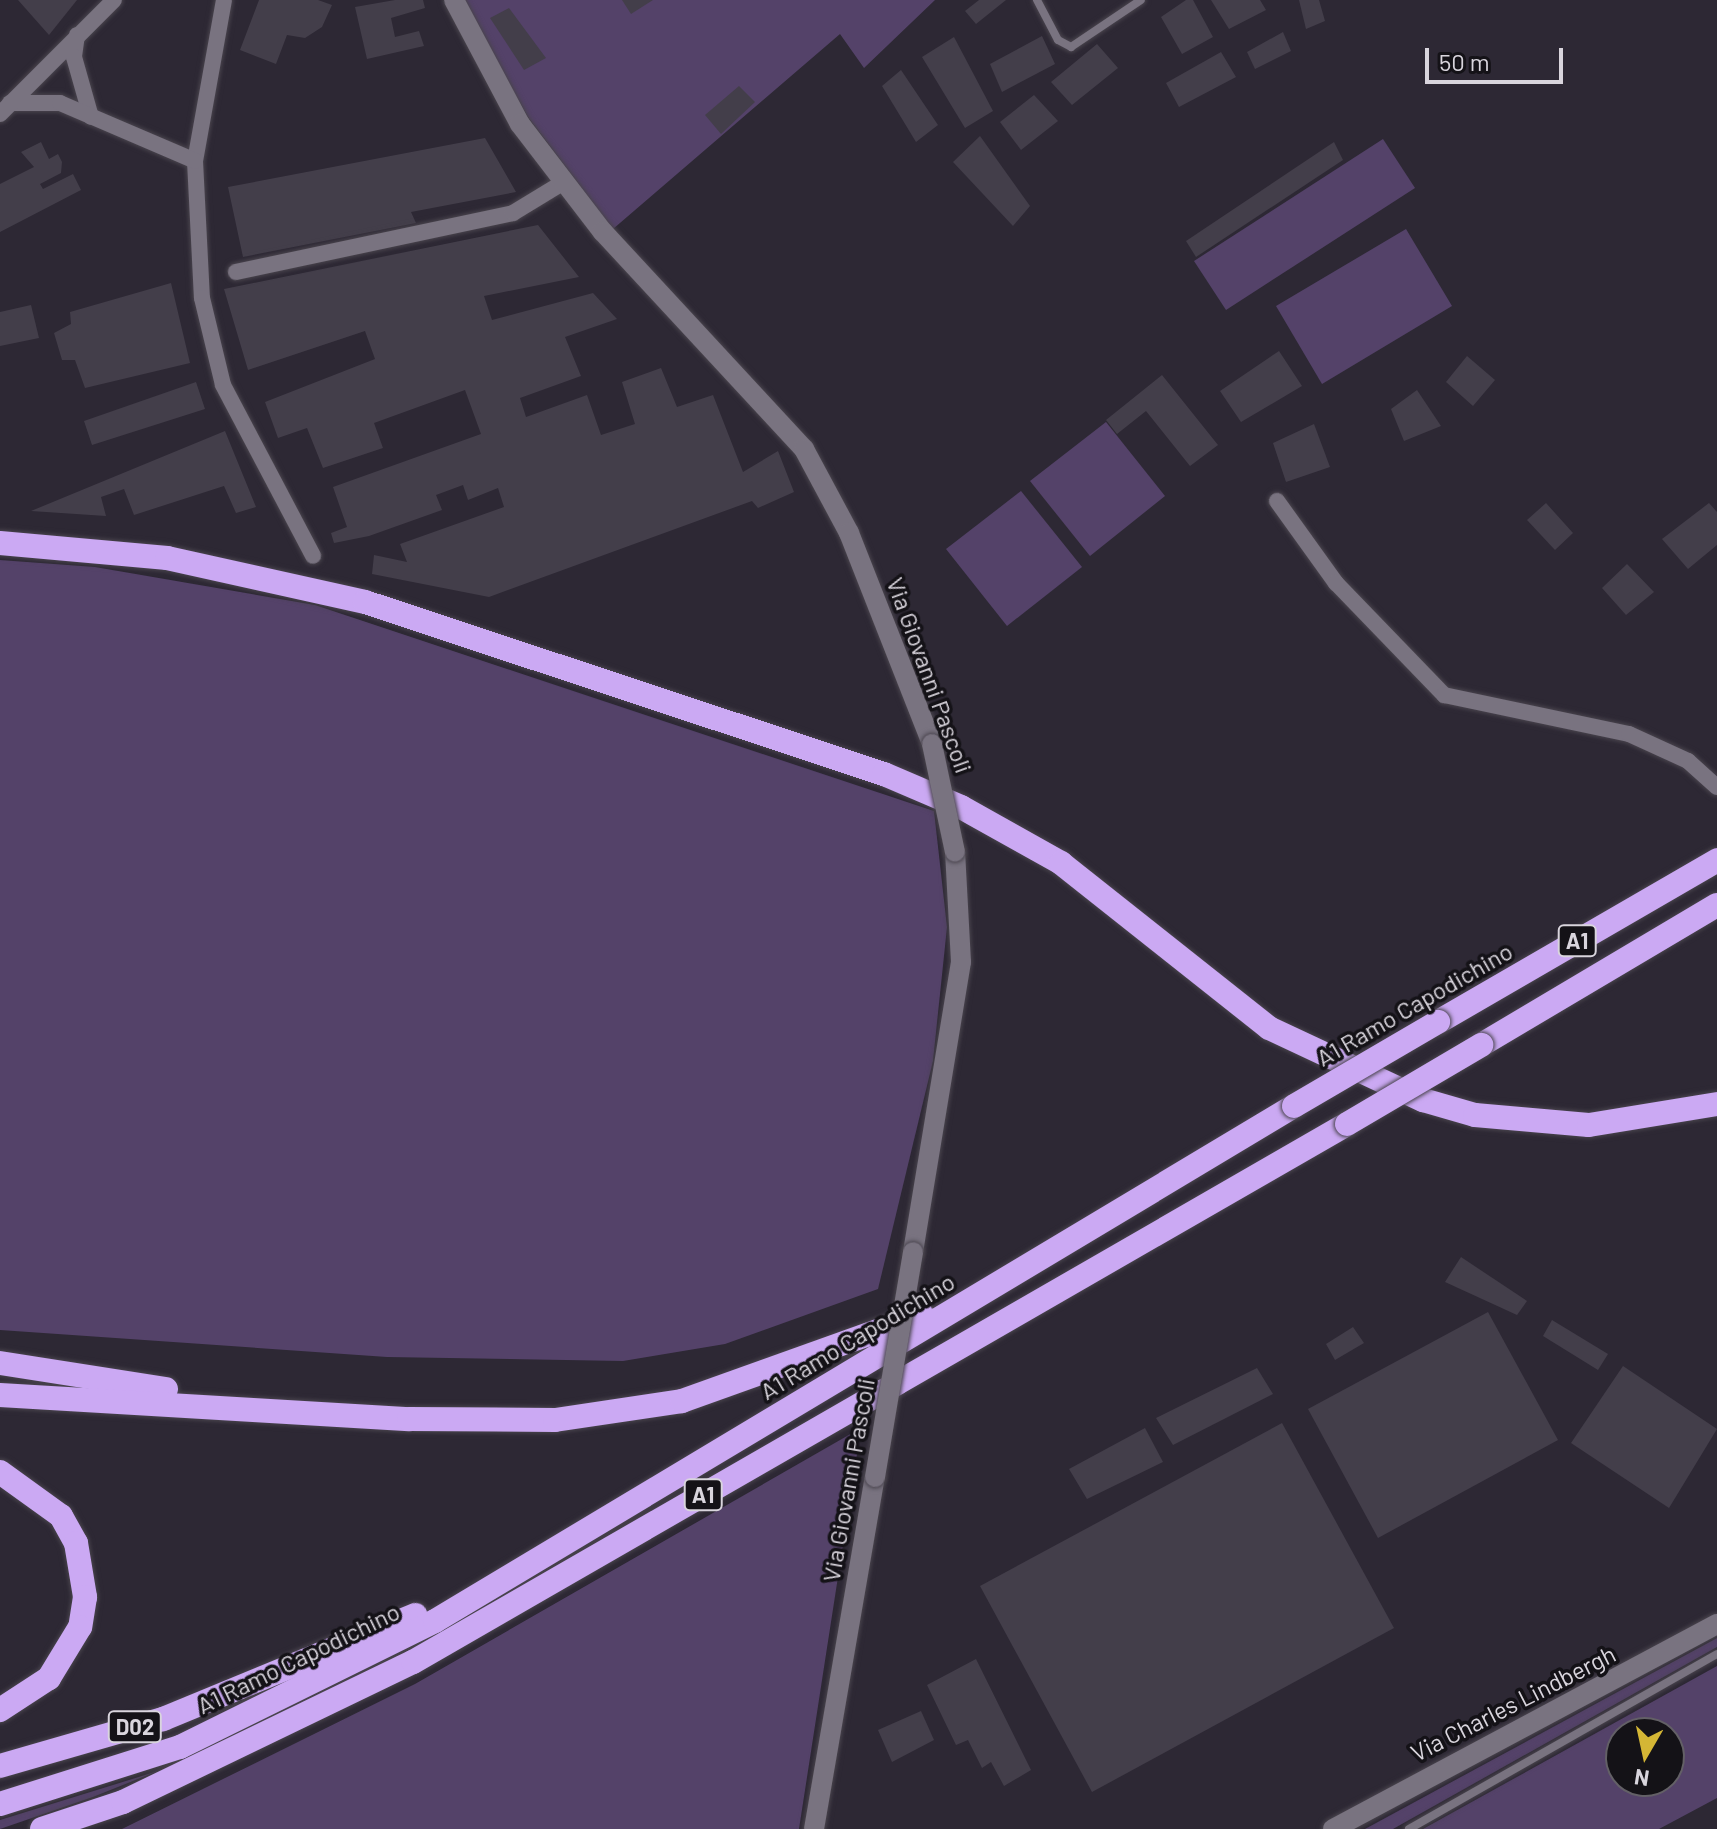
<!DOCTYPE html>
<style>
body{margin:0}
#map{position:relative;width:1717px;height:1829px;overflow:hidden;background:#2d2834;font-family:Barlow,sans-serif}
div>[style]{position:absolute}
.green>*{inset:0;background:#544269}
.building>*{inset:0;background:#433e4a}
.roads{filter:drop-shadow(0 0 2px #49444d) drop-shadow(0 0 2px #49444d)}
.lane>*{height:8px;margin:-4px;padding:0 4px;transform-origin:4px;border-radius:4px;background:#797380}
.street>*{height:16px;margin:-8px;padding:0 8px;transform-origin:8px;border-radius:8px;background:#797380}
.secondary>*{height:20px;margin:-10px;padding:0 10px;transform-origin:10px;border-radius:10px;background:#797380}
.highway>*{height:24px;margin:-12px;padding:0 12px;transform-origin:12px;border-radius:12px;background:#cba9f3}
.bridges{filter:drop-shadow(0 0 2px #49444d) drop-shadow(0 0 2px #49444d)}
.secondary-bridge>*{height:20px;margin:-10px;padding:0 10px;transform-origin:10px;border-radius:10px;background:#797380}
.highway-bridge>*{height:24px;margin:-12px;padding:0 12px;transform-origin:12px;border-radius:12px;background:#cba9f3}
span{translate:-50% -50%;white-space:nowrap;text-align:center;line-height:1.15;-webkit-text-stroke:7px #141217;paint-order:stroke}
.shield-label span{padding:2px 6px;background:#141217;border:2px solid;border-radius:6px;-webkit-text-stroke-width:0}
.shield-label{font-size:22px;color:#d9d5dd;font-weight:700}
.street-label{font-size:24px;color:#d9d5dd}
.north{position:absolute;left:1605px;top:1717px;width:80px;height:80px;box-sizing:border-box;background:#141217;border:2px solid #636066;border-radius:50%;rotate:189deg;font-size:22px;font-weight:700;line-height:32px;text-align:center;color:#d9d5dd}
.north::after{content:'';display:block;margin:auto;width:28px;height:36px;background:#d4b635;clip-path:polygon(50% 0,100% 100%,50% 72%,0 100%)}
.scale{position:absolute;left:1425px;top:48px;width:138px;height:36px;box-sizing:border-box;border:4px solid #d9d5dd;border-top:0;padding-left:10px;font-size:24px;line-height:28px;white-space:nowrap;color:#d9d5dd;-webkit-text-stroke:6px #141217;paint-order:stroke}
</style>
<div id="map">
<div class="green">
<div style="clip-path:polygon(463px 0,935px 0,864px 68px,840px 34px,613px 229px,528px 117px)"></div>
<div style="clip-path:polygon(1383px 139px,1415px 188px,1226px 310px,1194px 261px)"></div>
<div style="clip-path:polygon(1406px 229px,1452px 306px,1322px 384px,1276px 306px)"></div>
<div style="clip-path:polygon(1106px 422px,1165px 496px,1090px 556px,1030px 481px)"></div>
<div style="clip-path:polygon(1021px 491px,1082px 567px,1007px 626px,946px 549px)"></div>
<div style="clip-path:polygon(0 560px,95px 567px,315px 605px,934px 811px,947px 927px,933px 1061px,878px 1289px,725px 1344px,623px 1361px,387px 1357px,0 1330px)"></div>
<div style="clip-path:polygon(861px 1428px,799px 1829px,122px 1829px,415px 1684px)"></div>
<div style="clip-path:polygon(1717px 1638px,1717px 1647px,1393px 1829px,1365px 1829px)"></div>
<div style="clip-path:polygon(evenodd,1717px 1666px,1717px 1798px,1659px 1829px,1423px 1829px,1717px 1666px,1621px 1733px,1669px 1733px,1669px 1781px,1621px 1781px,1621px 1733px)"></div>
<div style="clip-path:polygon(158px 1771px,93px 1797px,0 1829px,0 1820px)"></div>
</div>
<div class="building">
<div style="clip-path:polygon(18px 0,77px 0,49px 35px)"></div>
<div style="clip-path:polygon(259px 0,318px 0,332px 5px,322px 27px,305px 38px,287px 35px,276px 64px,240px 50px)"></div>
<div style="clip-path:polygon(395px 0,423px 0,425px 8px,391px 18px,395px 37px,419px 31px,424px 46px,367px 59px,355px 7px)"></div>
<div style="clip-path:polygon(622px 0,653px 0,631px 14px)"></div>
<div style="clip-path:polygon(979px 0,1006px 0,976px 24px,965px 11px)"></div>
<div style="clip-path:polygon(1186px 0,1193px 0,1213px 37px,1182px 54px,1161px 17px)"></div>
<div style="clip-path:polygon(1211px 0,1260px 0,1266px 10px,1229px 29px)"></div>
<div style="clip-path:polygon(1299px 0,1319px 0,1325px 21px,1306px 29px)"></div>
<div style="clip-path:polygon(509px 8px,546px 58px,524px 70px,490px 18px)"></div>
<div style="clip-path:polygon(1283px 32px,1291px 51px,1255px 69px,1247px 52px)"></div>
<div style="clip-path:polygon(1042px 36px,1055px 64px,1002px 92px,990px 64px)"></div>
<div style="clip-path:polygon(954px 37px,993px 111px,965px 128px,922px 57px)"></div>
<div style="clip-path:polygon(1097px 44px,1118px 68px,1072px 105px,1051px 82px)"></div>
<div style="clip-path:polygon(1221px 52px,1236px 77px,1179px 107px,1166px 83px)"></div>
<div style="clip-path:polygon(901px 70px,938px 125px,916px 142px,882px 86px)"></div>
<div style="clip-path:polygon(739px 86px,755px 102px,721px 134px,705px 115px)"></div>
<div style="clip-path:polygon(1034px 95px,1058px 121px,1021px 150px,1000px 122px)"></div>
<div style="clip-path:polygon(980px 136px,1030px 206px,1013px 226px,953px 162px)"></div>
<div style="clip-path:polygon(485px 138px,516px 192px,411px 212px,416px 223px,243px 257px,228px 187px)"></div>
<div style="clip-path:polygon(41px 142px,49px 159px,58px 154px,62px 162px,61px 173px,40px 184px,43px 189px,73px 174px,81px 190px,0 232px,0 184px,34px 167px,21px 152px)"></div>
<div style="clip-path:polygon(1334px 142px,1343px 160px,1196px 257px,1186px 241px)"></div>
<div style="clip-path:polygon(538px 225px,579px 277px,484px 296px,492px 320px,593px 293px,617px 319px,565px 337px,581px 376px,520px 398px,526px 417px,587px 395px,601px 435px,635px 424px,622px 382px,661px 368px,677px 407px,713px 395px,743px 472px,778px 451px,794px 492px,758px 508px,752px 501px,489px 597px,372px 574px,374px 555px,407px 562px,400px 544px,504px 507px,498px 488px,468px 500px,463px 485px,436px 495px,442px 510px,369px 536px,334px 543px,331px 533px,347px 527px,333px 487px,481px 434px,465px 390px,374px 423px,383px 448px,323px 468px,307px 428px,278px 438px,265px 402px,375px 359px,365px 331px,248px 370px,224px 289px)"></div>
<div style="clip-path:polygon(171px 283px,190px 363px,85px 388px,75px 360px,62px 360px,54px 333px,71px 324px,70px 312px)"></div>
<div style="clip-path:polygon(31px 305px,39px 338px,0 346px,0 312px)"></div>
<div style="clip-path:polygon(1279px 351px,1302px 386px,1241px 422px,1220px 391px)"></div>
<div style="clip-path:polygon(1467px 356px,1495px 380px,1473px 406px,1446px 382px)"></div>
<div style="clip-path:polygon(1162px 375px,1218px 445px,1190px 466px,1146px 411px,1117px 434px,1106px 420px)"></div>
<div style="clip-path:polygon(196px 382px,205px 409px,92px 445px,84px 421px)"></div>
<div style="clip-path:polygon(1417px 390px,1441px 426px,1404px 441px,1391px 409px)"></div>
<div style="clip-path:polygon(1314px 424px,1330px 467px,1286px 482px,1273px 443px)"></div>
<div style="clip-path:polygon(225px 431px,256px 507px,236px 513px,224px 486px,134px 515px,124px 489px,101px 497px,106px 516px,31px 511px)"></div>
<div style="clip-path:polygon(1546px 503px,1573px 533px,1555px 550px,1527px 520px)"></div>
<div style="clip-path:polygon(1709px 503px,1717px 512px,1717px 545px,1688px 569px,1662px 539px)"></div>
<div style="clip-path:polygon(1627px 564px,1654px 592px,1626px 615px,1602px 588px)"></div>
<div style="clip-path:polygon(1461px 1257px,1527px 1301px,1517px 1315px,1445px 1282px)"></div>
<div style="clip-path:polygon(1488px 1312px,1558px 1440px,1378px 1538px,1308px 1409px)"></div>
<div style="clip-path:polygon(1552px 1320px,1608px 1354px,1598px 1370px,1543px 1336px)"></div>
<div style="clip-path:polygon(1353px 1327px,1364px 1343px,1335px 1360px,1326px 1344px)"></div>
<div style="clip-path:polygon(1623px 1366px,1717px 1429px,1669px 1508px,1571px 1443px)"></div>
<div style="clip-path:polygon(1257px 1368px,1273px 1394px,1173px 1445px,1156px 1418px)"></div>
<div style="clip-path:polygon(1282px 1423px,1394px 1628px,1092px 1792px,980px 1586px)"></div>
<div style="clip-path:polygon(1145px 1428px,1163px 1462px,1087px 1499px,1069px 1469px)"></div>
<div style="clip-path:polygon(976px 1659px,1031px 1770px,1004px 1786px,991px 1762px,982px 1768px,968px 1740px,956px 1745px,927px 1685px)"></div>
<div style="clip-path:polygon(921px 1711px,934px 1740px,892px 1762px,878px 1730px)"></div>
</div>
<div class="roads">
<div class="lane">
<div style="left:1037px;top:0;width:45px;rotate:62.3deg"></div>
<div style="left:1058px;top:40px;width:15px;rotate:28deg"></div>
<div style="left:1071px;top:47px;width:84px;rotate:-33.9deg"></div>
<div style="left:1409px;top:1829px;width:354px;rotate:-29.6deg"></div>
</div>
<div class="street">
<div style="left:224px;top:0;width:164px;rotate:100.2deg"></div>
<div style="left:195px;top:161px;width:137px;rotate:87.1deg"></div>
<div style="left:202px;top:298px;width:89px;rotate:76.4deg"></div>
<div style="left:223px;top:385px;width:193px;rotate:62.2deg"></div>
<div style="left:77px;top:35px;width:22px;rotate:98deg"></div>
<div style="left:74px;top:57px;width:62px;rotate:74.2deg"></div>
<div style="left:10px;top:103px;width:50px"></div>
<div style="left:60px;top:103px;width:147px;rotate:23.2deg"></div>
<div style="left:0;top:114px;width:161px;rotate:-45deg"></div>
<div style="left:236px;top:272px;width:283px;rotate:-12deg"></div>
<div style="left:513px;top:213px;width:60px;rotate:-31.3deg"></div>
<div style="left:1277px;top:501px;width:101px;rotate:54.3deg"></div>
<div style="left:1336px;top:583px;width:156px;rotate:46deg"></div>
<div style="left:1444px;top:695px;width:189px;rotate:11.9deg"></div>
<div style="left:1629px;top:734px;width:65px;rotate:24.6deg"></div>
<div style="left:1688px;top:761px;width:39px;rotate:42deg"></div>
</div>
<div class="secondary">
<div style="left:454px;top:0;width:140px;rotate:62deg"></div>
<div style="left:520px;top:124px;width:136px;rotate:52.5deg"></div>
<div style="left:603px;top:232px;width:296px;rotate:47.2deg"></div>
<div style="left:804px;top:449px;width:95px;rotate:61.8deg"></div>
<div style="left:849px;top:533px;width:227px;rotate:68.5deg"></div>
<div style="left:913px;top:1252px;width:294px;rotate:-80.6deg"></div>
<div style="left:961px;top:962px;width:110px;rotate:-93.1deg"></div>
<div style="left:814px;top:1829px;width:357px;rotate:-80.2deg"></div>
<div style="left:1333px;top:1829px;width:435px;rotate:-28.1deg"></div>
</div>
<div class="highway">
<div style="left:0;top:543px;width:168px;rotate:5.1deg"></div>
<div style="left:167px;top:558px;width:203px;rotate:12.5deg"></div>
<div style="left:365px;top:602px;width:547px;rotate:18.34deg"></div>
<div style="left:884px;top:774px;width:84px;rotate:23.2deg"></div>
<div style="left:961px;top:807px;width:115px;rotate:29.2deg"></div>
<div style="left:1061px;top:863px;width:265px;rotate:38.4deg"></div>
<div style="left:1269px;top:1028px;width:170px;rotate:25.1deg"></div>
<div style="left:1423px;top:1100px;width:54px;rotate:16.1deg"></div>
<div style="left:1475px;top:1115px;width:114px;rotate:5deg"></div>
<div style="left:1589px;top:1125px;width:130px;rotate:-9.3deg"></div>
<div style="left:1438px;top:1022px;width:323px;rotate:-30.1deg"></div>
<div style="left:1481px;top:1045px;width:274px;rotate:-30.7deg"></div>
<div style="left:0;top:1363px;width:168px;rotate:8.9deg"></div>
<div style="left:0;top:1395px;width:410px;rotate:3.4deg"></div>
<div style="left:409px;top:1419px;width:146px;rotate:0.4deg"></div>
<div style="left:555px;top:1420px;width:128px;rotate:-8.5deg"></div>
<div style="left:682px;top:1401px;width:255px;rotate:-19.7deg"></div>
<div style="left:0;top:1472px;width:75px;rotate:35.8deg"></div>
<div style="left:61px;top:1516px;width:31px;rotate:61deg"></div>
<div style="left:76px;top:1543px;width:55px;rotate:80.5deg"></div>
<div style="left:85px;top:1597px;width:30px;rotate:99deg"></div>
<div style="left:80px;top:1627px;width:60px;rotate:121.3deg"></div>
<div style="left:49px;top:1678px;width:59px;rotate:146.9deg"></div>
<div style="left:0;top:1766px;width:170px;rotate:-16.1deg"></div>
<div style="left:163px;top:1719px;width:273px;rotate:-22.4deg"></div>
<div style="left:0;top:1804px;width:189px;rotate:-17.6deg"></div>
<div style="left:180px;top:1747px;width:284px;rotate:-26.3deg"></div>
<div style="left:435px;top:1621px;width:1002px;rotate:-30.94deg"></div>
<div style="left:42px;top:1829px;width:85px;rotate:-18.4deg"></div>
<div style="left:123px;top:1802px;width:322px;rotate:-25.8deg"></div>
<div style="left:413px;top:1662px;width:1078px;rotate:-29.94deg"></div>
</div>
</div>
<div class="bridges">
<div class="secondary-bridge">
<div style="left:932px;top:744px;width:110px;rotate:78deg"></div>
<div style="left:875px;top:1477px;width:228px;rotate:-80.4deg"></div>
</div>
<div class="highway-bridge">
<div style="left:1294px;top:1106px;width:167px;rotate:-30.3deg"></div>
<div style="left:1347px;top:1124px;width:156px;rotate:-30.5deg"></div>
</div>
</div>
<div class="shield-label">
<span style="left:1577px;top:941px">A1</span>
<span style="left:703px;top:1495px">A1</span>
<span style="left:135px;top:1727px">D02</span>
</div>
<div class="street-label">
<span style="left:930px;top:675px;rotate:70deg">Via Giovanni Pascoli</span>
<span style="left:1414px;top:1004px;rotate:-30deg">A1 Ramo Capodichino</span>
<span style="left:857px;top:1336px;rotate:-31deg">A1 Ramo Capodichino</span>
<span style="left:848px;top:1480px;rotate:-80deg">Via Giovanni Pascoli</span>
<span style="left:298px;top:1658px;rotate:-26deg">A1 Ramo Capodichino</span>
<span style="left:1513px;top:1703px;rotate:-27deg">Via Charles Lindbergh</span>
</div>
<div class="north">N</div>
<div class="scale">50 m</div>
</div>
